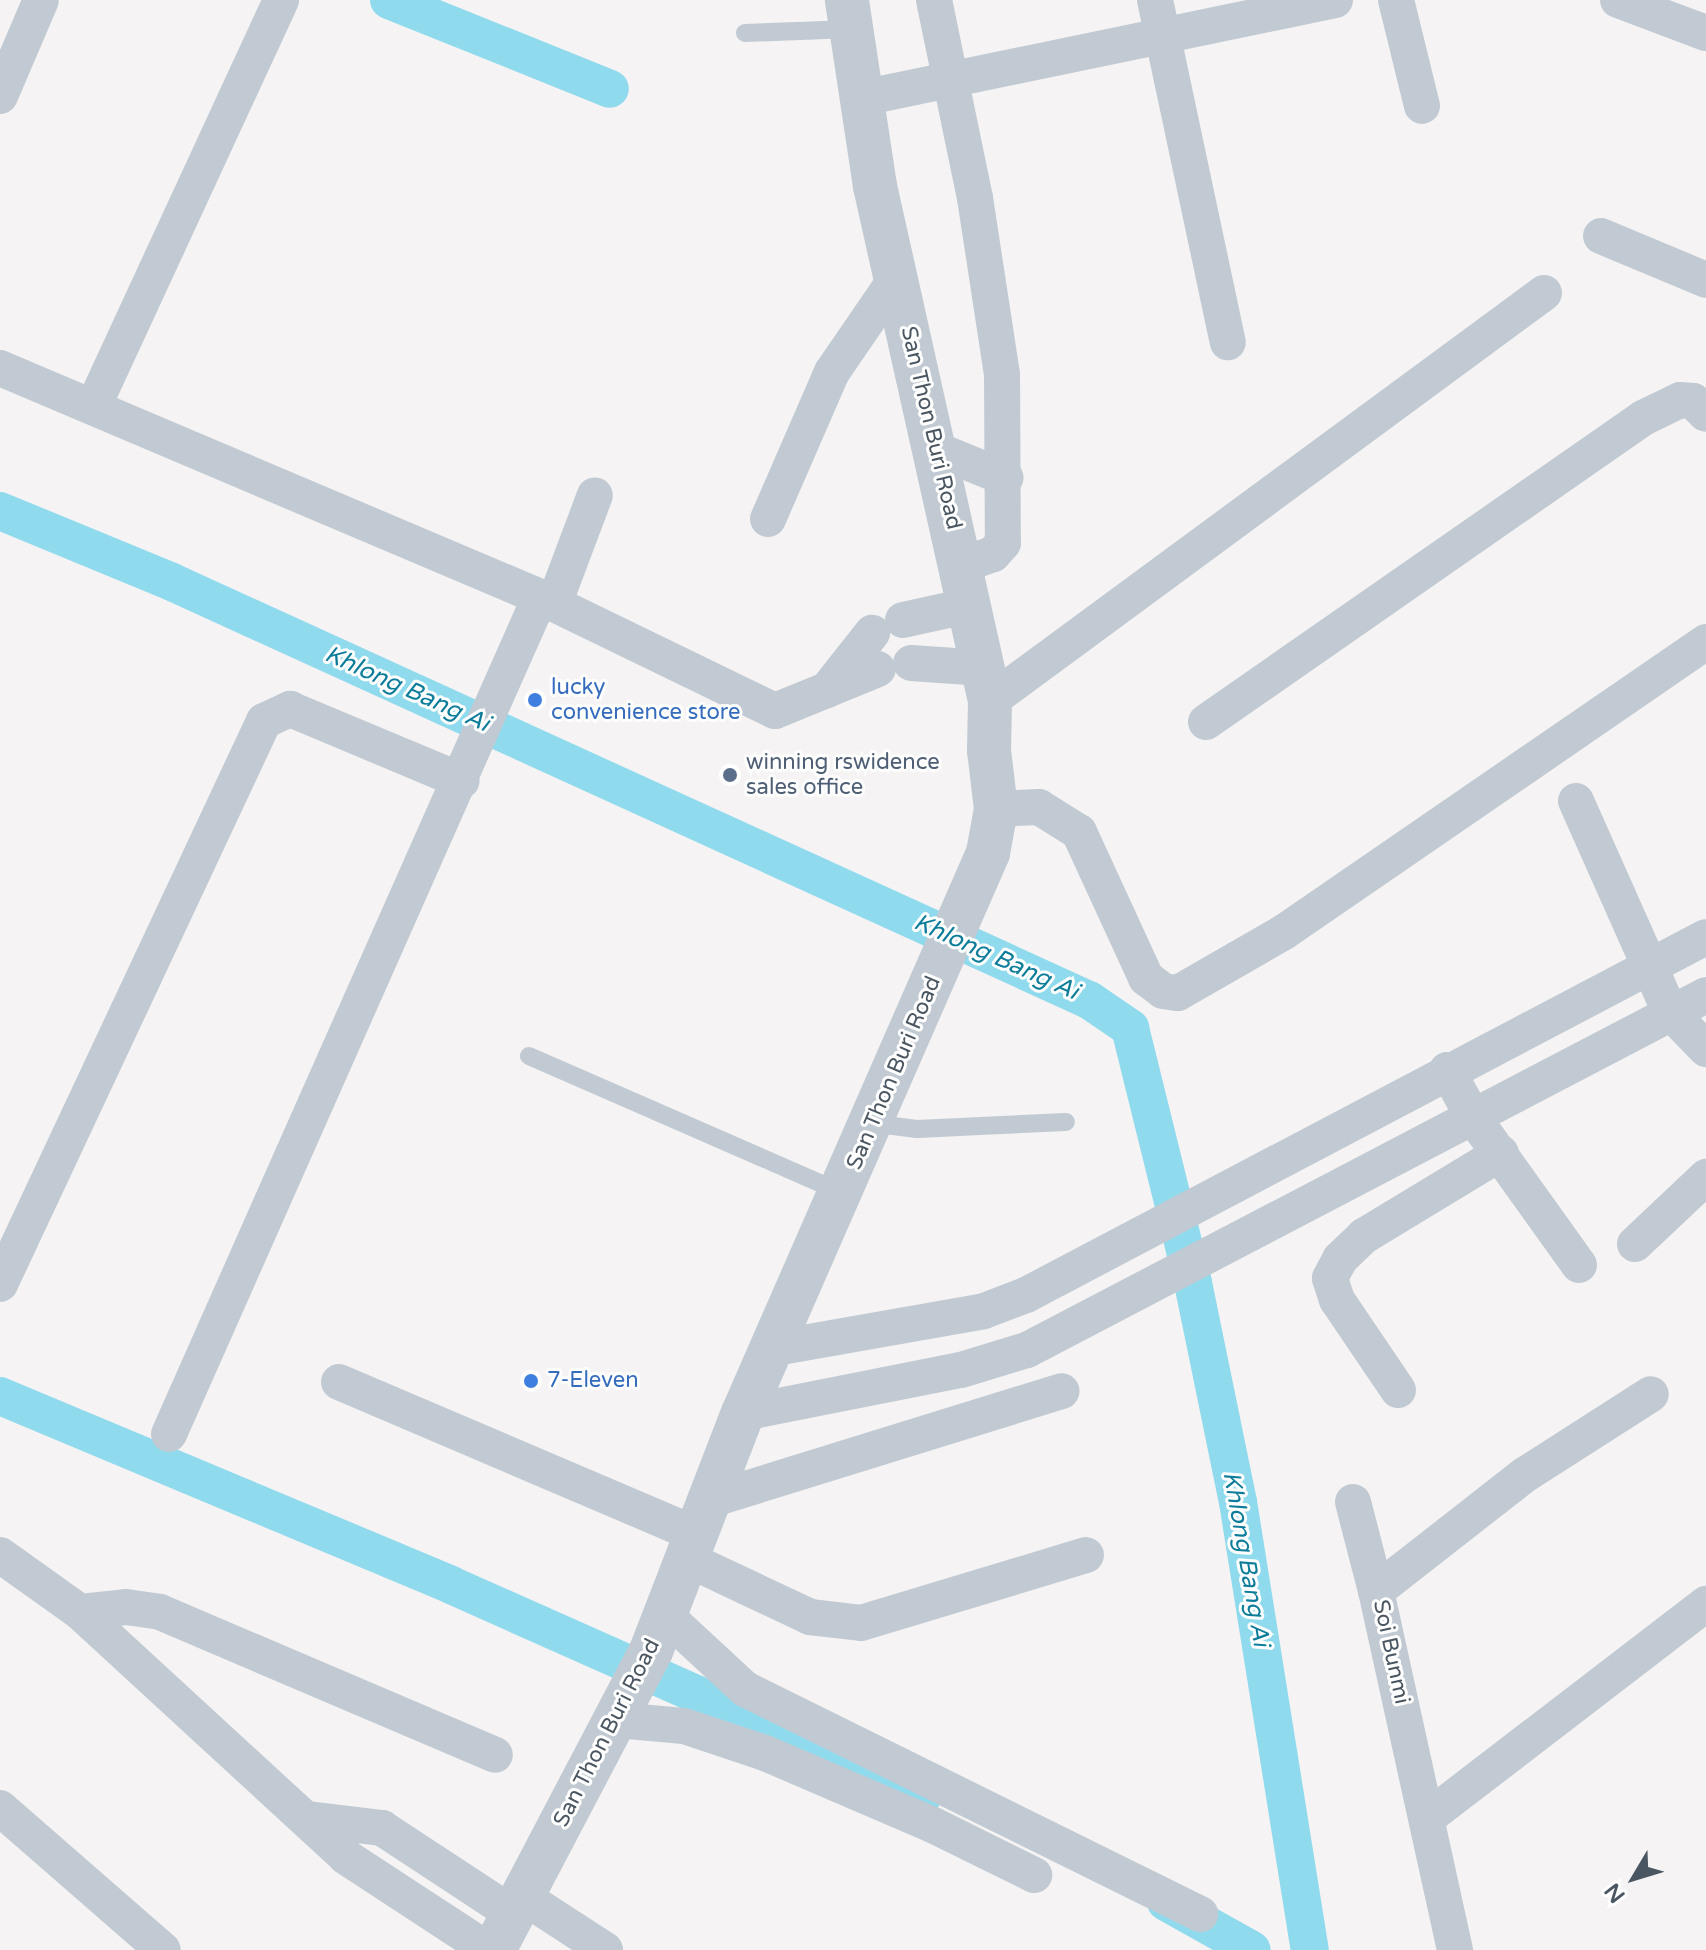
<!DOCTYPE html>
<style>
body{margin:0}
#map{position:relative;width:1706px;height:1950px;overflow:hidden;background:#f5f3f3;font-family:"Varela Round",sans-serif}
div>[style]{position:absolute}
.canal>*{height:38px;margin:-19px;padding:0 19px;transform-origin:19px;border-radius:19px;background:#90daee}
.service>*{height:18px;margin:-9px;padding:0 9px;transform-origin:9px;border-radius:9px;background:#c1cad2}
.minor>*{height:36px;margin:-18px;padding:0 18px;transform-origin:18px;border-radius:18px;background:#c1cad2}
.tertiary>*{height:44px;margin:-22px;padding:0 22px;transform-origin:22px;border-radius:22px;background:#c1cad2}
.dots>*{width:22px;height:22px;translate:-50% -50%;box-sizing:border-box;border:4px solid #fff;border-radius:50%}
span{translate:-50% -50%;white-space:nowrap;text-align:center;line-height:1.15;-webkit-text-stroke:6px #fff;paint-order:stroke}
.street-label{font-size:22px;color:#4a5661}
.shop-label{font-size:22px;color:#366cbe}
.left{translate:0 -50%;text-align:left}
.service-label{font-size:22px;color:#4e5e75}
.water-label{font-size:24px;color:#0c7c9b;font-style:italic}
.north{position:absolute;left:1594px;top:1838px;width:80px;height:80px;-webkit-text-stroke:6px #fff;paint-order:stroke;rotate:232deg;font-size:22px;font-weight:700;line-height:32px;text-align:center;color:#4a5661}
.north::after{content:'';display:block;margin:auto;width:28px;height:36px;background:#4a5661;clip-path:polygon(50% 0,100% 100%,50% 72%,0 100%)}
</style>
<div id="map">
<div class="canal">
<div style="left:389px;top:0;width:238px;rotate:21.9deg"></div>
<div style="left:0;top:511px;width:186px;rotate:22.4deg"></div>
<div style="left:172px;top:582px;width:1008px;rotate:24.51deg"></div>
<div style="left:1089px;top:1000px;width:50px;rotate:34.3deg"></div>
<div style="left:1130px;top:1028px;width:263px;rotate:76.1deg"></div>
<div style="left:1193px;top:1283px;width:224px;rotate:78.4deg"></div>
<div style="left:1238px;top:1502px;width:454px;rotate:80.9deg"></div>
<div style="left:0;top:1396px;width:489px;rotate:22.7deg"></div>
<div style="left:451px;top:1585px;width:517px;rotate:23.99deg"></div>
<div style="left:1166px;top:1902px;width:98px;rotate:29.2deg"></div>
</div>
<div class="service">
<div style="left:745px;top:33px;width:107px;rotate:-2.1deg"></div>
<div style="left:529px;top:1056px;width:339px;rotate:23.6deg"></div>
<div style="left:870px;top:1123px;width:47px;rotate:7.3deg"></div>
<div style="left:917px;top:1129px;width:149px;rotate:-2.7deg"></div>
</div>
<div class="minor">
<div style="left:934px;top:0;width:202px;rotate:78.3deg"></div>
<div style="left:975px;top:198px;width:178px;rotate:81.3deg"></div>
<div style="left:1002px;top:374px;width:169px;rotate:89.7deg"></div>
<div style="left:1003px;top:543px;width:15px;rotate:132deg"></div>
<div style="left:993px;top:554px;width:33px;rotate:160deg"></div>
<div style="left:1155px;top:0;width:350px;rotate:78deg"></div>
<div style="left:1396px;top:0;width:109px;rotate:76.2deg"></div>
<div style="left:1618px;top:0;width:94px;rotate:20.6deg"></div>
<div style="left:0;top:96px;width:104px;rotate:-66.9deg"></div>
<div style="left:862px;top:98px;width:483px;rotate:-11.7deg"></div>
<div style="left:1601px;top:236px;width:114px;rotate:22.7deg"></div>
<div style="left:0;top:368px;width:587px;rotate:22.98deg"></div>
<div style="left:540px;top:597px;width:261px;rotate:25.9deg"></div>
<div style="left:775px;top:711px;width:111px;rotate:-22.2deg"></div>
<div style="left:94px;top:405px;width:446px;rotate:-65.2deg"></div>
<div style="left:937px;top:450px;width:74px;rotate:22.1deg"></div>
<div style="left:768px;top:519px;width:160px;rotate:-66.5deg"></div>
<div style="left:832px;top:372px;width:115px;rotate:-55.6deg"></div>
<div style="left:554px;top:604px;width:116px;rotate:-69.4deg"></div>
<div style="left:903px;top:620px;width:70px;rotate:-12.4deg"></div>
<div style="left:911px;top:663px;width:73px;rotate:3.9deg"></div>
<div style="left:827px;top:690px;width:73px;rotate:-51.7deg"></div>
<div style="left:990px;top:701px;width:688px;rotate:-36.37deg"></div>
<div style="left:1206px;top:722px;width:532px;rotate:-34.82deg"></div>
<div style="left:1643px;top:418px;width:41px;rotate:-25.9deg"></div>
<div style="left:1680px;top:400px;width:13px;rotate:4deg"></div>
<div style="left:1693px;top:401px;width:18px;rotate:45deg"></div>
<div style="left:1576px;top:801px;width:231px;rotate:66deg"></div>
<div style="left:1670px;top:1012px;width:52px;rotate:45.8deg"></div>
<div style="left:996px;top:809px;width:43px;rotate:-2.7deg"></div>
<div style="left:1039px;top:807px;width:47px;rotate:32deg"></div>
<div style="left:1079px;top:832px;width:161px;rotate:65.3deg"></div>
<div style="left:1146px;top:978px;width:21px;rotate:37deg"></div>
<div style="left:1163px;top:991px;width:15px;rotate:8deg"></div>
<div style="left:1178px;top:993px;width:122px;rotate:-29.9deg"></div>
<div style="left:1284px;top:932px;width:512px;rotate:-34.5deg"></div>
<div style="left:1447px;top:1070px;width:54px;rotate:61deg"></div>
<div style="left:1473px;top:1117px;width:182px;rotate:54.4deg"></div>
<div style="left:1635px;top:1244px;width:98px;rotate:-43.3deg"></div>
<div style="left:0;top:1284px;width:622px;rotate:-64.88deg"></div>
<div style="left:264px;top:721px;width:29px;rotate:-25deg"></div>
<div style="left:290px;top:709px;width:186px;rotate:22.7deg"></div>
<div style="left:775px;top:1348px;width:212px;rotate:-10deg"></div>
<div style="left:984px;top:1311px;width:45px;rotate:-20.9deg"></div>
<div style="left:1026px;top:1295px;width:768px;rotate:-27.77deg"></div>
<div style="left:339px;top:1382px;width:389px;rotate:23.1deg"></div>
<div style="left:1398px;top:1390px;width:109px;rotate:-124.1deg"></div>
<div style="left:1337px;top:1300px;width:23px;rotate:-108deg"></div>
<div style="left:1330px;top:1278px;width:21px;rotate:-62deg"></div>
<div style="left:1340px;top:1259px;width:33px;rotate:-44deg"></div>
<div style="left:1364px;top:1236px;width:160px;rotate:-31.2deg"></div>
<div style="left:743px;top:1413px;width:222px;rotate:-11.2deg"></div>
<div style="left:961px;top:1370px;width:69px;rotate:-16.9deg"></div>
<div style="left:1027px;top:1350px;width:766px;rotate:-27.6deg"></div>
<div style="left:169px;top:1434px;width:916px;rotate:-66.09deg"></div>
<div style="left:710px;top:1500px;width:368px;rotate:-17.2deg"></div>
<div style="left:1353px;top:1502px;width:92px;rotate:75.5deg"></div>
<div style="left:0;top:1555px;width:98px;rotate:35.5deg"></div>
<div style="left:80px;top:1612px;width:362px;rotate:42.6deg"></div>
<div style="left:346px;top:1857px;width:170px;rotate:33.2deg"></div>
<div style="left:687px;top:1559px;width:136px;rotate:25.2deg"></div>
<div style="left:810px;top:1617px;width:51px;rotate:6.7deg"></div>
<div style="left:861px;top:1623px;width:235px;rotate:-16.8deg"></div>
<div style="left:80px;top:1612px;width:46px;rotate:-6.2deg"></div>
<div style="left:126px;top:1607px;width:34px;rotate:8deg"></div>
<div style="left:160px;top:1612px;width:364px;rotate:23.1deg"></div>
<div style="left:665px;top:1615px;width:109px;rotate:42.8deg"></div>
<div style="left:745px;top:1689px;width:508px;rotate:26.31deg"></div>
<div style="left:617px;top:1720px;width:67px;rotate:5.1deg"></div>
<div style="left:684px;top:1726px;width:85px;rotate:18.4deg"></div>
<div style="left:765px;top:1753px;width:183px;rotate:23.2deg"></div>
<div style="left:933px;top:1825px;width:113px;rotate:26.3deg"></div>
<div style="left:0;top:1808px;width:216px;rotate:41.1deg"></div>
<div style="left:1427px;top:1818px;width:352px;rotate:-37.5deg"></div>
<div style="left:308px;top:1819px;width:75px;rotate:6.9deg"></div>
<div style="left:382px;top:1828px;width:157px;rotate:33.3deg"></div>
<div style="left:522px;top:1896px;width:99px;rotate:33deg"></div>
<div style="left:1455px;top:1950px;width:368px;rotate:-102.4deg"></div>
<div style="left:1376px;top:1591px;width:190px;rotate:-38deg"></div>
<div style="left:1526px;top:1474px;width:148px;rotate:-32.6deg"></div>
</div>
<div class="tertiary">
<div style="left:494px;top:1950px;width:338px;rotate:-62.3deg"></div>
<div style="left:651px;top:1651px;width:255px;rotate:-68.9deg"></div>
<div style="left:743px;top:1413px;width:611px;rotate:-66.37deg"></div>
<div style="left:988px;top:853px;width:45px;rotate:-79.7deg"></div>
<div style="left:996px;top:809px;width:59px;rotate:-96.8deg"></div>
<div style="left:989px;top:750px;width:49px;rotate:-88.8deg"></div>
<div style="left:990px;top:701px;width:528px;rotate:-102.59deg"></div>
<div style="left:875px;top:186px;width:188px;rotate:-98.6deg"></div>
</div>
<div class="dots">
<div style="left:535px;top:700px;background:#3f7fe0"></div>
<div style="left:730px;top:775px;background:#5c6f8a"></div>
<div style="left:531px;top:1381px;background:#3f7fe0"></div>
</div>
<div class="street-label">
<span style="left:931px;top:428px;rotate:77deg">San Thon Buri Road</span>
<span style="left:894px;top:1073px;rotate:-67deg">San Thon Buri Road</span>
<span style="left:1391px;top:1652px;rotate:78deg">Soi Bunmi</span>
<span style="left:607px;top:1733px;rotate:-63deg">San Thon Buri Road</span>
</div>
<div class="shop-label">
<span class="left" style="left:551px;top:700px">lucky<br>convenience store</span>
<span class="left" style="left:547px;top:1381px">7-Eleven</span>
</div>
<div class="service-label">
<span class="left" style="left:746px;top:775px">winning rswidence<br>sales office</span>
</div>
<div class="water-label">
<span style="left:407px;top:689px;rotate:24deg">Khlong Bang Ai</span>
<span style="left:996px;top:957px;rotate:24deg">Khlong Bang Ai</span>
<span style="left:1246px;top:1559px;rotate:80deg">Khlong Bang Ai</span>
</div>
<div class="north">N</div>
</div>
